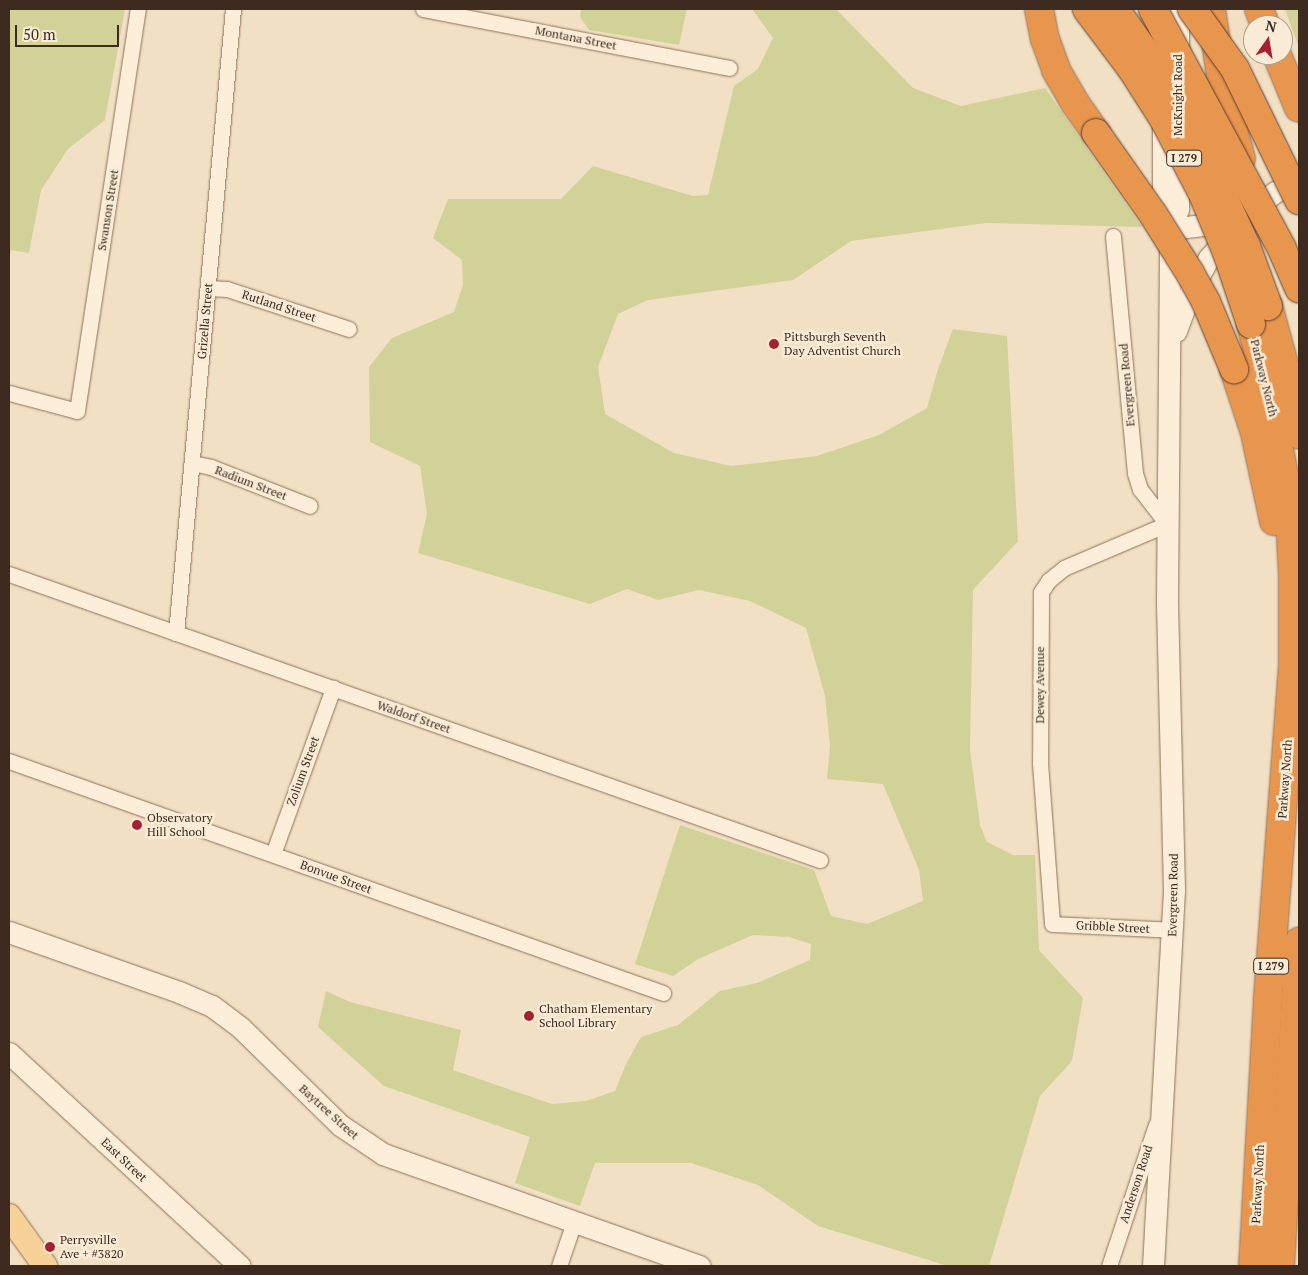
<!DOCTYPE html>
<style>
body{margin:0}
#map{position:relative;width:1308px;height:1275px;overflow:hidden;background:#f2e0c4;font-family:"PT Serif",serif}
div>[style]{position:absolute}
.green>*{inset:0;background:#d1d297}
.roads{filter:drop-shadow(0 0 1px #8f7058) drop-shadow(0 0 1px #8f7058)}
.street>*{height:15px;margin:-7.5px;padding:0 7.5px;transform-origin:7.5px;border-radius:7.5px;background:#fceed9}
.secondary>*{height:21px;margin:-10.5px;padding:0 10.5px;transform-origin:10.5px;border-radius:10.5px;background:#fceed9}
.primary>*{height:24px;margin:-12px;padding:0 12px;transform-origin:12px;border-radius:12px;background:#f8d199}
.highway>*{height:28px;margin:-14px;padding:0 14px;transform-origin:14px;border-radius:14px;background:#e8954e}
.bridges{filter:drop-shadow(0 0 1px #5d3e2d) drop-shadow(0 0 1px #5d3e2d)}
.highway-bridge>*{height:28px;margin:-14px;padding:0 14px;transform-origin:14px;border-radius:14px;background:#e8954e}
.dots>*{width:14px;height:14px;translate:-50% -50%;box-sizing:border-box;border:2px solid #f9ebd5;border-radius:50%}
span{translate:-50% -50%;white-space:nowrap;text-align:center;line-height:1.15;-webkit-text-stroke:5px #f9ebd5;paint-order:stroke}
.shield-label span{padding:1px 4px;background:#f9ebd5;border:1px solid;border-radius:4px;-webkit-text-stroke-width:0}
.shield-label{font-size:11px;color:#3e2a1e;font-weight:700}
.street-label{font-size:12px;color:#3e2a1e}
.poi-label{font-size:12px;color:#3e2a1e}
.left{translate:0 -50%;text-align:left}
.frame{position:absolute;inset:0;border:10px solid #3e2a1e;pointer-events:none}
.north{position:absolute;left:1243px;top:15px;width:50px;height:50px;box-sizing:border-box;background:#f9ebd5;border:1px solid #ae9e8c;border-radius:50%;rotate:13deg;font-size:14px;font-weight:700;line-height:20px;text-align:center;color:#3e2a1e}
.north::after{content:'';display:block;margin:auto;width:18px;height:22px;background:#a42230;clip-path:polygon(50% 0,100% 100%,50% 72%,0 100%)}
.scale{position:absolute;left:15px;top:25px;width:104px;height:22px;box-sizing:border-box;border:2px solid #3e2a1e;border-top:0;padding-left:6px;font-size:15px;line-height:18px;white-space:nowrap;color:#3e2a1e;-webkit-text-stroke:4px #f9ebd5;paint-order:stroke}
</style>
<div id="map">
<div class="green">
<div style="clip-path:polygon(9px 9px,125px 9px,105px 120px,68px 149px,41px 190px,29px 253px,11px 250px,9px 257px)"></div>
<div style="clip-path:polygon(581px 9px,687px 9px,679px 45px,589px 30px,580px 17px)"></div>
<div style="clip-path:polygon(752px 9px,836px 9px,913px 88px,961px 106px,1045px 88px,1142px 227px,986px 223px,851px 241px,793px 280px,648px 300px,618px 314px,598px 367px,605px 414px,674px 453px,731px 466px,817px 456px,879px 435px,927px 408px,938px 369px,953px 329px,1007px 336px,1018px 541px,973px 590px,970px 750px,980px 825px,987px 842px,1013px 855px,1035px 855px,1039px 950px,1083px 998px,1072px 1061px,1040px 1096px,989px 1266px,948px 1266px,818px 1226px,758px 1185px,691px 1163px,595px 1163px,580px 1206px,515px 1183px,530px 1137px,384px 1086px,318px 1027px,326px 991px,350px 1002px,461px 1030px,453px 1070px,552px 1104px,586px 1101px,615px 1091px,627px 1062px,641px 1037px,678px 1025px,720px 991px,757px 983px,810px 960px,811px 944px,789px 937px,753px 935px,698px 959px,673px 976px,635px 964px,680px 825px,814px 870px,831px 916px,867px 924px,923px 901px,919px 870px,883px 784px,827px 779px,830px 746px,825px 696px,806px 628px,750px 601px,699px 590px,658px 600px,627px 589px,590px 604px,418px 553px,427px 514px,420px 466px,370px 442px,369px 367px,392px 338px,454px 312px,463px 285px,462px 260px,433px 238px,448px 199px,561px 199px,593px 166px,693px 196px,708px 195px,734px 86px,758px 69px,773px 38px)"></div>
<div style="clip-path:polygon(1285px 9px,1299px 9px,1299px 48px)"></div>
</div>
<div class="roads">
<div class="street">
<div style="left:423px;top:9px;width:312px;rotate:10.9deg"></div>
<div style="left:1113px;top:236px;width:238px;rotate:84.7deg"></div>
<div style="left:1135px;top:473px;width:17px;rotate:73deg"></div>
<div style="left:1140px;top:489px;width:44px;rotate:52.4deg"></div>
<div style="left:1167px;top:524px;width:112px;rotate:156.9deg"></div>
<div style="left:1064px;top:568px;width:19px;rotate:141deg"></div>
<div style="left:1049px;top:580px;width:14px;rotate:124deg"></div>
<div style="left:1041px;top:592px;width:171px;rotate:90.3deg"></div>
<div style="left:1040px;top:763px;width:161px;rotate:85.7deg"></div>
<div style="left:1052px;top:924px;width:121px;rotate:2.8deg"></div>
<div style="left:208px;top:288px;width:19px;rotate:3deg"></div>
<div style="left:227px;top:289px;width:128px;rotate:18.2deg"></div>
<div style="left:9px;top:393px;width:70px;rotate:14.8deg"></div>
<div style="left:77px;top:411px;width:407px;rotate:-81.4deg"></div>
<div style="left:192px;top:463px;width:19px;rotate:12deg"></div>
<div style="left:211px;top:467px;width:106px;rotate:21.5deg"></div>
<div style="left:9px;top:574px;width:860px;rotate:19.43deg"></div>
<div style="left:176px;top:633px;width:627px;rotate:-84.78deg"></div>
<div style="left:9px;top:761px;width:694px;rotate:19.53deg"></div>
<div style="left:273px;top:854px;width:177px;rotate:-70.1deg"></div>
<div style="left:559px;top:1266px;width:46px;rotate:-71.2deg"></div>
<div style="left:1109px;top:1266px;width:149px;rotate:-71.6deg"></div>
</div>
<div class="secondary">
<div style="left:1178px;top:55px;width:46px;rotate:-90deg"></div>
<div style="left:1170px;top:229px;width:22px;rotate:-68deg"></div>
<div style="left:1178px;top:209px;width:63px;rotate:-90deg"></div>
<div style="left:1170px;top:229px;width:35px;rotate:-7deg"></div>
<div style="left:1205px;top:225px;width:25px;rotate:-21deg"></div>
<div style="left:1176px;top:331px;width:44px;rotate:-69.9deg"></div>
<div style="left:1191px;top:290px;width:37px;rotate:-61deg"></div>
<div style="left:1209px;top:258px;width:58px;rotate:-49.2deg"></div>
<div style="left:1247px;top:214px;width:36px;rotate:-38deg"></div>
<div style="left:9px;top:932px;width:180px;rotate:19.4deg"></div>
<div style="left:179px;top:992px;width:36px;rotate:23deg"></div>
<div style="left:212px;top:1006px;width:36px;rotate:37deg"></div>
<div style="left:241px;top:1028px;width:139px;rotate:44.4deg"></div>
<div style="left:340px;top:1125px;width:52px;rotate:34deg"></div>
<div style="left:383px;top:1154px;width:336px;rotate:19.5deg"></div>
<div style="left:9px;top:1053px;width:314px;rotate:42.7deg"></div>
<div style="left:1153px;top:1266px;width:377px;rotate:-86.8deg"></div>
<div style="left:1174px;top:890px;width:292px;rotate:-91.4deg"></div>
<div style="left:1167px;top:598px;width:369px;rotate:-89.5deg"></div>
<div style="left:1170px;top:229px;width:21px;rotate:-109deg"></div>
<div style="left:1163px;top:209px;width:93px;rotate:-90deg"></div>
</div>
<div class="primary">
<div style="left:9px;top:1216px;width:62px;rotate:54.2deg"></div>
</div>
<div class="highway">
<div style="left:1039px;top:9px;width:31px;rotate:79deg"></div>
<div style="left:1045px;top:39px;width:33px;rotate:70deg"></div>
<div style="left:1056px;top:70px;width:38px;rotate:60deg"></div>
<div style="left:1075px;top:103px;width:37px;rotate:55deg"></div>
<div style="left:1211px;top:9px;width:88px;rotate:81.5deg"></div>
<div style="left:1224px;top:96px;width:65px;rotate:74.9deg"></div>
<div style="left:1259px;top:9px;width:17px;rotate:69deg"></div>
<div style="left:1277px;top:55px;width:57px;rotate:67.5deg"></div>
<div style="left:1268px;top:306px;width:64px;rotate:74.7deg"></div>
<div style="left:1285px;top:368px;width:68px;rotate:78.2deg"></div>
<div style="left:1251px;top:324px;width:56px;rotate:75.5deg"></div>
<div style="left:1265px;top:378px;width:124px;rotate:78.9deg"></div>
<div style="left:1289px;top:500px;width:73px;rotate:86.9deg"></div>
<div style="left:1293px;top:573px;width:93px;rotate:90deg"></div>
<div style="left:1293px;top:666px;width:335px;rotate:94.3deg"></div>
<div style="left:1268px;top:1000px;width:266px;rotate:93.2deg"></div>
<div style="left:1234px;top:369px;width:67px;rotate:71.8deg"></div>
<div style="left:1255px;top:433px;width:90px;rotate:77.8deg"></div>
<div style="left:1280px;top:1266px;width:325px;rotate:-86.6deg"></div>
</div>
</div>
<div class="bridges">
<div class="highway-bridge">
<div style="left:1087px;top:9px;width:75px;rotate:53.1deg"></div>
<div style="left:1132px;top:69px;width:62px;rotate:57.6deg"></div>
<div style="left:1165px;top:121px;width:82px;rotate:62.5deg"></div>
<div style="left:1203px;top:194px;width:66px;rotate:67.7deg"></div>
<div style="left:1228px;top:255px;width:73px;rotate:71.6deg"></div>
<div style="left:1115px;top:9px;width:78px;rotate:54.9deg"></div>
<div style="left:1160px;top:73px;width:67px;rotate:60.4deg"></div>
<div style="left:1193px;top:131px;width:127px;rotate:65.3deg"></div>
<div style="left:1246px;top:246px;width:64px;rotate:69.9deg"></div>
<div style="left:1153px;top:9px;width:272px;rotate:61.7deg"></div>
<div style="left:1282px;top:249px;width:43px;rotate:66.4deg"></div>
<div style="left:1192px;top:9px;width:74px;rotate:54.4deg"></div>
<div style="left:1235px;top:69px;width:146px;rotate:64deg"></div>
<div style="left:1096px;top:133px;width:99px;rotate:54.9deg"></div>
<div style="left:1153px;top:214px;width:70px;rotate:57.9deg"></div>
<div style="left:1190px;top:273px;width:33px;rotate:61deg"></div>
<div style="left:1206px;top:302px;width:73px;rotate:67.3deg"></div>
</div>
</div>
<div class="dots">
<div style="left:774px;top:344px;background:#a42230"></div>
<div style="left:137px;top:825px;background:#a42230"></div>
<div style="left:529px;top:1016px;background:#a42230"></div>
<div style="left:50px;top:1247px;background:#a42230"></div>
</div>
<div class="shield-label">
<span style="left:1184px;top:158px">I 279</span>
<span style="left:1271px;top:966px">I 279</span>
</div>
<div class="street-label">
<span style="left:576px;top:38px;rotate:11deg">Montana Street</span>
<span style="left:1178px;top:95px;rotate:-90deg">McKnight Road</span>
<span style="left:108px;top:210px;rotate:-81deg">Swanson Street</span>
<span style="left:279px;top:306px;rotate:18deg">Rutland Street</span>
<span style="left:205px;top:321px;rotate:-85deg">Grizella Street</span>
<span style="left:1264px;top:378px;rotate:76deg">Parkway North</span>
<span style="left:1127px;top:385px;rotate:-95deg">Evergreen Road</span>
<span style="left:251px;top:483px;rotate:21deg">Radium Street</span>
<span style="left:1040px;top:685px;rotate:-90deg">Dewey Avenue</span>
<span style="left:414px;top:717px;rotate:19deg">Waldorf Street</span>
<span style="left:303px;top:771px;rotate:-70deg">Zolium Street</span>
<span style="left:1285px;top:779px;rotate:-86deg">Parkway North</span>
<span style="left:336px;top:877px;rotate:20deg">Bonvue Street</span>
<span style="left:1173px;top:895px;rotate:-89deg">Evergreen Road</span>
<span style="left:1113px;top:927px;rotate:3deg">Gribble Street</span>
<span style="left:329px;top:1112px;rotate:42deg">Baytree Street</span>
<span style="left:124px;top:1160px;rotate:43deg">East Street</span>
<span style="left:1136px;top:1184px;rotate:-72deg">Anderson Road</span>
<span style="left:1258px;top:1184px;rotate:-87deg">Parkway North</span>
</div>
<div class="poi-label">
<span class="left" style="left:784px;top:344px">Pittsburgh Seventh<br>Day Adventist Church</span>
<span class="left" style="left:147px;top:825px">Observatory<br>Hill School</span>
<span class="left" style="left:539px;top:1016px">Chatham Elementary<br>School Library</span>
<span class="left" style="left:60px;top:1247px">Perrysville<br>Ave + #3820</span>
</div>
<div class="frame"></div>
<div class="north">N</div>
<div class="scale">50 m</div>
</div>
